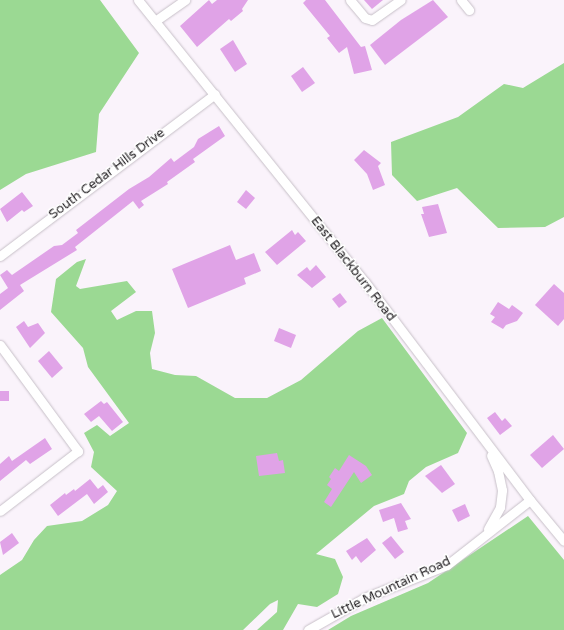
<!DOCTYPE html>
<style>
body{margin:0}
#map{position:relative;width:564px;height:630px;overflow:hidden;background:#faf3fb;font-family:"Varela Round",sans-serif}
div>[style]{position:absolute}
.forest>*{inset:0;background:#9bd993}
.building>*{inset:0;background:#e0a3e7}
.roads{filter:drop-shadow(0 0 1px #c7c0c8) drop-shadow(0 0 1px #c7c0c8)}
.minor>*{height:9px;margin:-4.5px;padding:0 4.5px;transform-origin:4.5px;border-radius:4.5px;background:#fff}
span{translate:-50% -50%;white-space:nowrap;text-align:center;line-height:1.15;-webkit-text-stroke:3.5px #fff;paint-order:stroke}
.street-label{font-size:13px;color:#272427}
</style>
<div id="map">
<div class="forest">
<div style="clip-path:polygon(0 0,100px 0,139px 53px,99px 114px,96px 152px,26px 174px,0 190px)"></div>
<div style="clip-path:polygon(564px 63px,564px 217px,545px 227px,498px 228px,457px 188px,417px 201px,392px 175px,391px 142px,458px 117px,504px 84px,523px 88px)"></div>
<div style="clip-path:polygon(86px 259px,76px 286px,80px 289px,127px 281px,136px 292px,111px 311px,117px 320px,136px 311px,152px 311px,155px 333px,150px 353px,152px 369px,175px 375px,196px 376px,235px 398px,267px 398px,301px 380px,358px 331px,382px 318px,467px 433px,458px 453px,426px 467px,409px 481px,404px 494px,374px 506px,316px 554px,335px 559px,343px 577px,338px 594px,317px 607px,298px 604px,283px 630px,257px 630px,277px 612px,278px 600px,270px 604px,243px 630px,0 630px,0 575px,22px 560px,34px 540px,47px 526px,82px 521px,108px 505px,117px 491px,91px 467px,94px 452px,84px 433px,97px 425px,110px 436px,129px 423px,88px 367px,83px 348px,51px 312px,56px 279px,77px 262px)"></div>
<div style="clip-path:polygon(528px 516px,564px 560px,564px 630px,328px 630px,351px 616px,428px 583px)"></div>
</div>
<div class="building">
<div style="clip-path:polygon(209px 0,212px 4px,217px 0,248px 0,242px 9px,243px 11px,231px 21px,229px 19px,197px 47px,180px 26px)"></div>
<div style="clip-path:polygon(306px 0,325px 0,361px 47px,365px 46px,372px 70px,354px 74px,347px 47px,339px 53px,327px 38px,330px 36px,303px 3px)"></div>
<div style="clip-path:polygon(364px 0,383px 0,372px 9px)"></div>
<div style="clip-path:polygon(433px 0,448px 17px,385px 65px,370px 45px,401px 20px)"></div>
<div style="clip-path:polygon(233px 40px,247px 64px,235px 72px,220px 49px)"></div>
<div style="clip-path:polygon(303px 67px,315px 83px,302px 92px,291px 76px)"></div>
<div style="clip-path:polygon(219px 126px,225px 136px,193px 159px,195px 162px,167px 182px,168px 184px,141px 201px,144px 205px,139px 209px,133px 201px,75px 247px,77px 250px,20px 285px,24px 291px,0 310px,0 294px,8px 288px,0 275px,7px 270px,12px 275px,54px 246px,62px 245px,78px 233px,76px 230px,129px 189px,149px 177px,171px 158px,174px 162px,194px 147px,198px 139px)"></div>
<div style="clip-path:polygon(364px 150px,381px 163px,378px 166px,385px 185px,373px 190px,367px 174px,354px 160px)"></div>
<div style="clip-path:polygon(246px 190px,255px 198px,246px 209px,237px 202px)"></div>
<div style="clip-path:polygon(22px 192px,33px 206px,24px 212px,22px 210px,7px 222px,0 209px)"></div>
<div style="clip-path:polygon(438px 204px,447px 233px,429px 237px,421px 214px,424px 214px,422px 207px)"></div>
<div style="clip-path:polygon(292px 230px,295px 235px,298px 232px,306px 241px,277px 265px,265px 252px)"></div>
<div style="clip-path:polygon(230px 245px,236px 260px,254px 253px,261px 271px,244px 278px,246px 284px,188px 308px,172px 269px)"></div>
<div style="clip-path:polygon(316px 265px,326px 277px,312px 288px,297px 275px,307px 267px,310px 271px)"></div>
<div style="clip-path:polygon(554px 284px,564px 293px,564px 319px,558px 326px,535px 305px)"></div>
<div style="clip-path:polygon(340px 293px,347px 302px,339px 308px,332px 299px)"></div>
<div style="clip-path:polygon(498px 302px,509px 309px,512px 305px,523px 313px,517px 321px,506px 325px,503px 329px,491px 322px,495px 317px,490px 314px)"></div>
<div style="clip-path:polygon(24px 321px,28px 327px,38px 323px,45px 333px,30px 348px,16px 327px)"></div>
<div style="clip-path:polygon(279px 328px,296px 335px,291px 348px,274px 341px)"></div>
<div style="clip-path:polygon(49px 351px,63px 368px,52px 378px,38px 361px)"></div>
<div style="clip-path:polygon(0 391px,9px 391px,9px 401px,0 401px)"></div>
<div style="clip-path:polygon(101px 401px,104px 404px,107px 402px,123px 422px,112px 431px,99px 416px,91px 422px,84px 414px)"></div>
<div style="clip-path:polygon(495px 412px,502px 421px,505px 418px,512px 426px,500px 435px,487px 418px)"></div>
<div style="clip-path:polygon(553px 435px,564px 449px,542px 468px,530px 455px)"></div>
<div style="clip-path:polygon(45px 438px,52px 449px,30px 464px,26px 460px,0 481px,0 464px,9px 456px,12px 461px)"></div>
<div style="clip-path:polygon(277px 453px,279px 461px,283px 460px,285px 473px,259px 476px,256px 456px)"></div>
<div style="clip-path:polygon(349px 455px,366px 466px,372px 475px,361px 483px,354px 472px,331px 507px,324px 502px,332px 489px,327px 485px,331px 479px,329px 477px,335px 468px,339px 471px)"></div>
<div style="clip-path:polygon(441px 465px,455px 484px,442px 493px,425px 476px)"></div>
<div style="clip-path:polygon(90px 479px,98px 489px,103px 485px,108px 492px,94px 504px,87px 494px,58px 516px,50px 505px,65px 493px,66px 495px,74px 489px,75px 491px)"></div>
<div style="clip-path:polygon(401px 503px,411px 519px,405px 521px,408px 529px,398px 532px,394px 518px,383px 522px,379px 510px)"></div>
<div style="clip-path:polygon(465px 504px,470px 516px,458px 522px,452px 510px)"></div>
<div style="clip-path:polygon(12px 533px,19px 543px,3px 555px,0 542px)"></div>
<div style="clip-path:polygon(391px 536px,404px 552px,395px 559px,382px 543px)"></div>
<div style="clip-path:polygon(367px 538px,376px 550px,361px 563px,356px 556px,352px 560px,346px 551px)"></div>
</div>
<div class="roads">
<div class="minor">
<div style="left:138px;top:0;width:362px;rotate:51.2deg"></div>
<div style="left:365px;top:282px;width:273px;rotate:52.9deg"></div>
<div style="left:530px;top:500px;width:53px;rotate:50.3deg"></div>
<div style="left:350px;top:0;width:23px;rotate:50deg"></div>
<div style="left:365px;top:18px;width:7px;rotate:16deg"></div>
<div style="left:372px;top:20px;width:35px;rotate:-35deg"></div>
<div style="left:461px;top:0;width:13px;rotate:51deg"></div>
<div style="left:155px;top:21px;width:37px;rotate:-35deg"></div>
<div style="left:0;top:256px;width:269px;rotate:-37deg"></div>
<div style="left:0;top:345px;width:132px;rotate:53.7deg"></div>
<div style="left:78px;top:451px;width:98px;rotate:142.4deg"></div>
<div style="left:488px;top:529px;width:25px;rotate:-61deg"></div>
<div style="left:500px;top:507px;width:17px;rotate:-83deg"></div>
<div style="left:502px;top:490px;width:19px;rotate:-102deg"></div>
<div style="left:498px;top:471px;width:17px;rotate:-114deg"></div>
<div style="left:308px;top:630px;width:64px;rotate:-29.7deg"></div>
<div style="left:364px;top:598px;width:89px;rotate:-21.7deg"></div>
<div style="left:447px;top:565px;width:105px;rotate:-38.1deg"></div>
</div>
</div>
<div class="street-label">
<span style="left:107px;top:174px;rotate:-37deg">South Cedar Hills Drive</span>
<span style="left:353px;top:269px;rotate:52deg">East Blackburn Road</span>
<span style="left:391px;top:588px;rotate:-25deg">Little Mountain Road</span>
</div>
</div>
